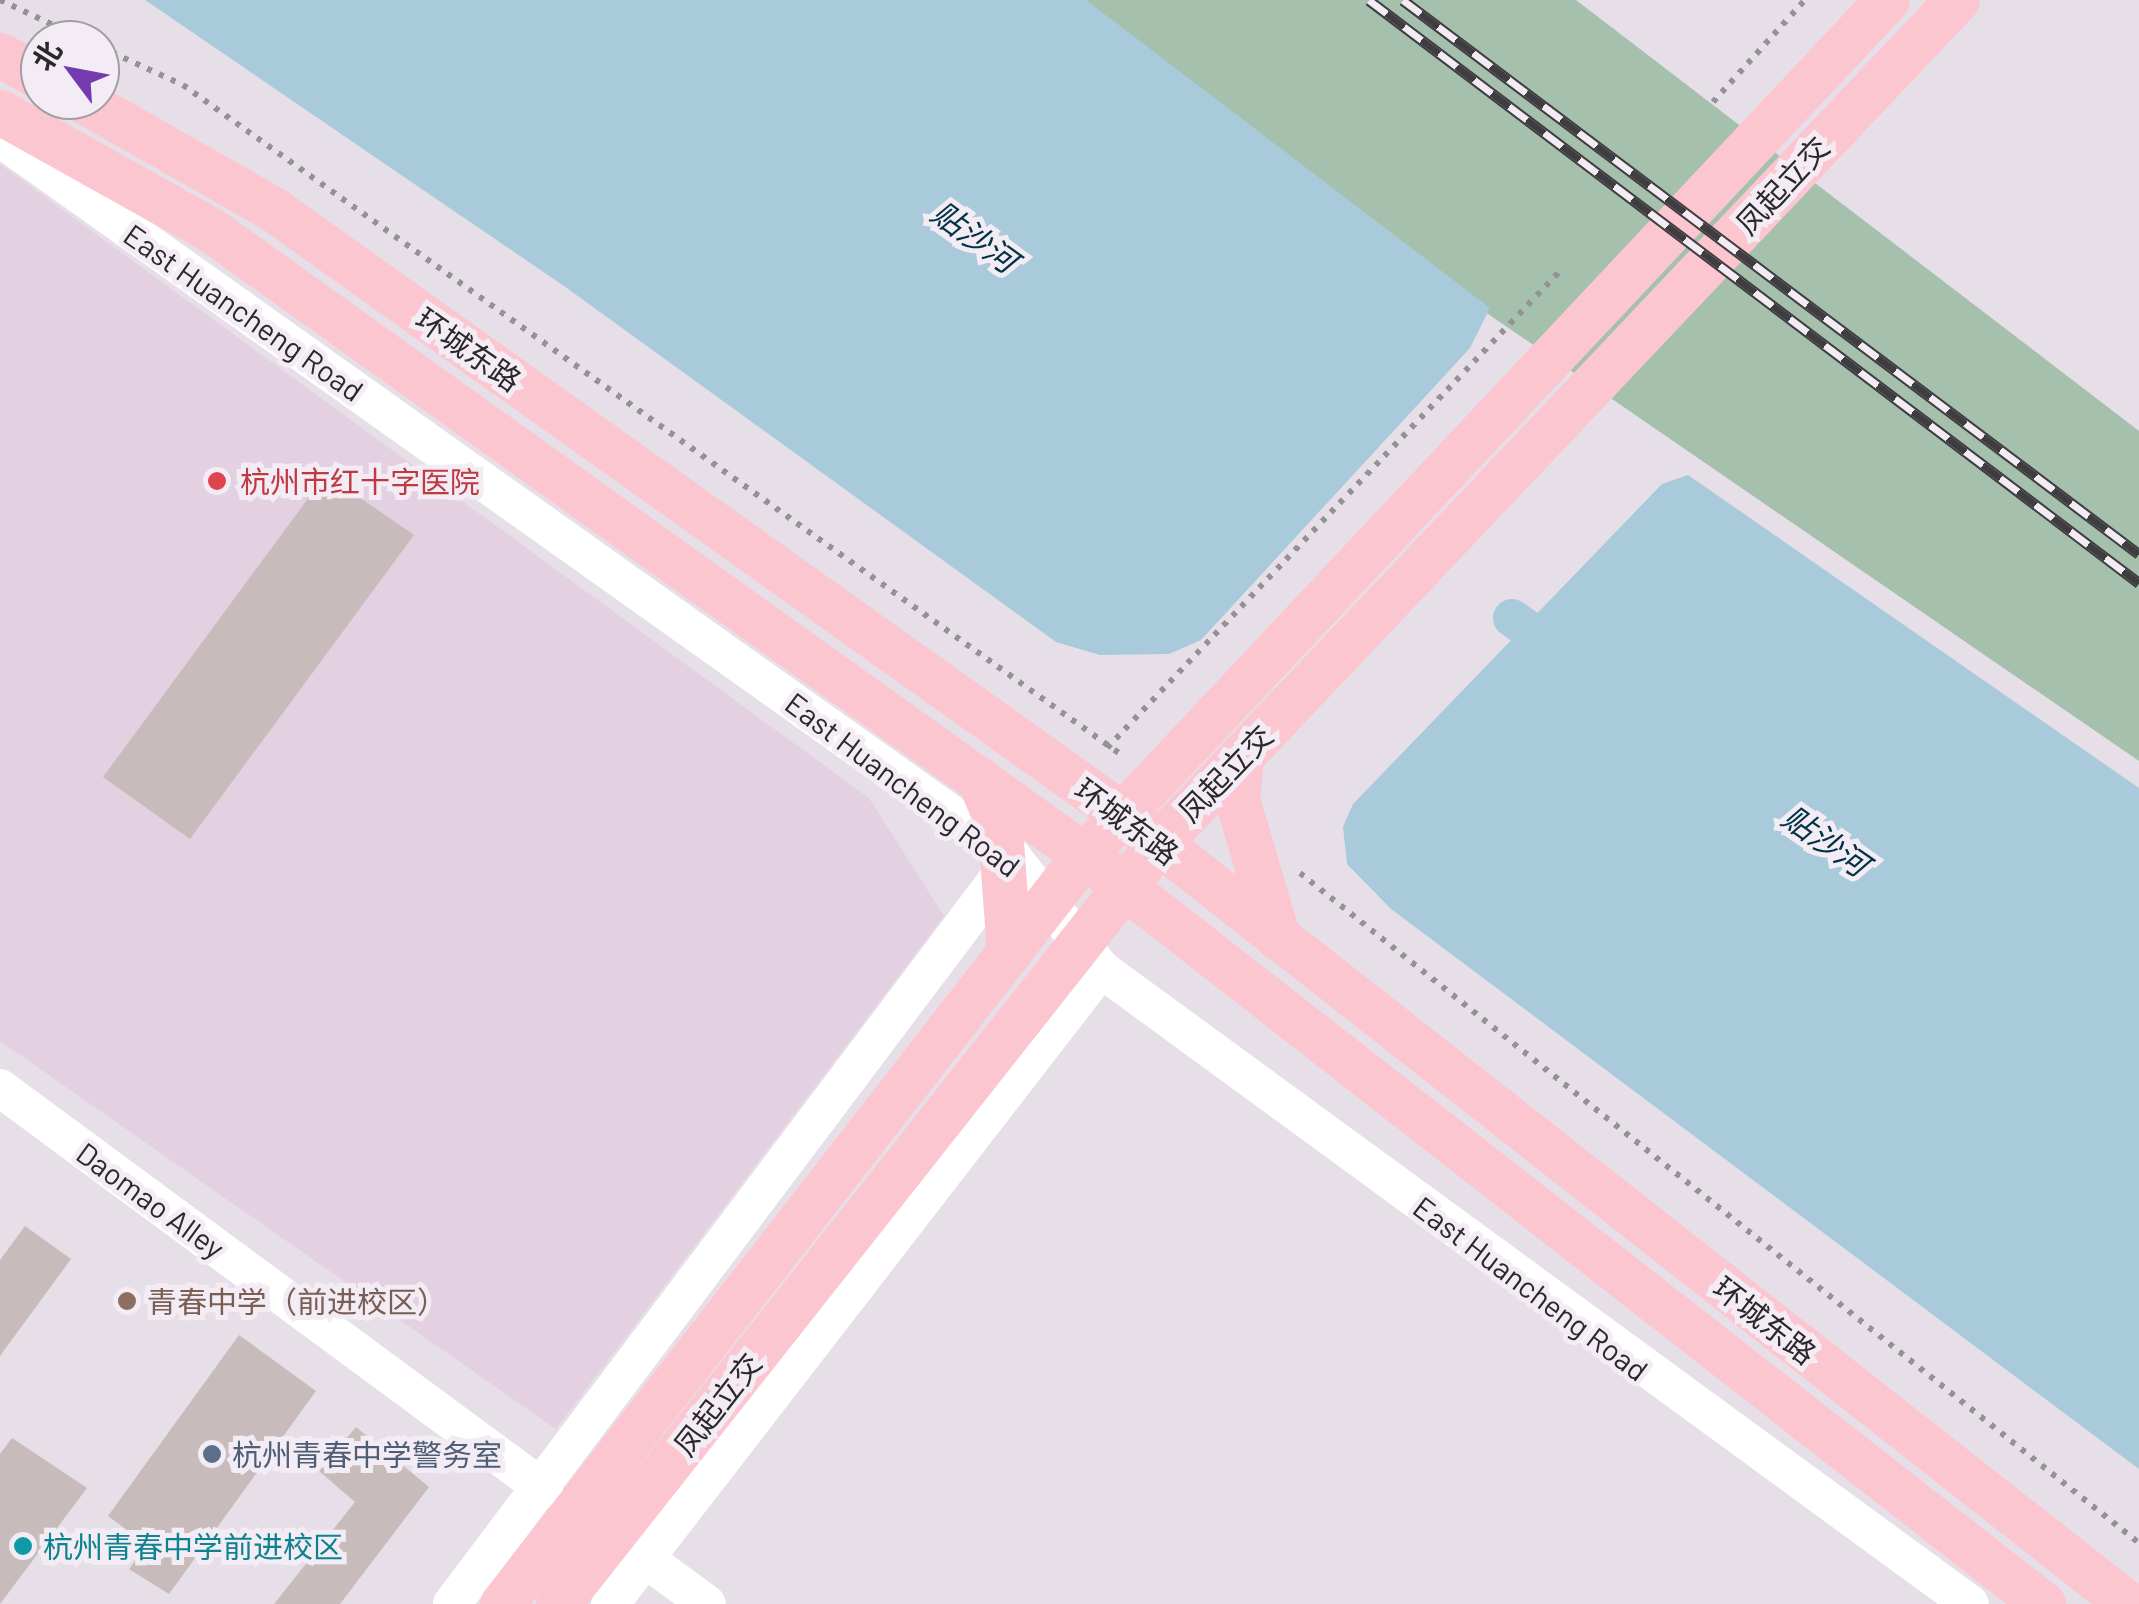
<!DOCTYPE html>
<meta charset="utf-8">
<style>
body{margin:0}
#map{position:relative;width:2139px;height:1604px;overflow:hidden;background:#e6dfe7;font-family:Barlow,"Noto Sans SC",sans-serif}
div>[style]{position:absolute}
.medical>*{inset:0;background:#e3d1e2}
.green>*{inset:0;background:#a6c0ae}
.water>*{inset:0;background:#a8cada}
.canal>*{height:38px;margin:-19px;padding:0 19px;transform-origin:19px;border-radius:19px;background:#a8cada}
.building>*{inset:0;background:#c7bcbb}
.path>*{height:6px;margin-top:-3px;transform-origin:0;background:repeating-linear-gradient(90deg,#969197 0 5px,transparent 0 13px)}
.minor>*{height:38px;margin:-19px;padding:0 19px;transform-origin:19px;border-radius:19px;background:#fff}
.major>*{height:45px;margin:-22.5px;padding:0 22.5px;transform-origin:22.5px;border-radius:22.5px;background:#fcc6d1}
.rail>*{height:11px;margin-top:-5.5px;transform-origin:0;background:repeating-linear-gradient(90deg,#f3ecf4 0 22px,#403d40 0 44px);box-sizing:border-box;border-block:2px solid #403d40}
.dots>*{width:28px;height:28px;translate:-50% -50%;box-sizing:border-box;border:5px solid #f3ecf4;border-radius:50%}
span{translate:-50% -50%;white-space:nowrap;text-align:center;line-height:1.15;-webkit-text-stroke:10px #f3ecf4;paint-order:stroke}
.street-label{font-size:30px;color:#2b282b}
.health-label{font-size:30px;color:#be3a42}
.left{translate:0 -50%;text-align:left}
.education-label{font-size:30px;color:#785e54}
.service-label{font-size:30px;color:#4e5e75}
.culture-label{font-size:30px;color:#0d838f}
.water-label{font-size:32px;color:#013345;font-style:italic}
.north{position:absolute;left:20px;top:20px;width:100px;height:100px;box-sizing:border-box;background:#f3ecf4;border:2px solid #a39ea4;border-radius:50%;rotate:302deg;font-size:28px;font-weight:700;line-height:40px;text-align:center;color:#2b282b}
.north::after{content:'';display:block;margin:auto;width:35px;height:45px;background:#743bb1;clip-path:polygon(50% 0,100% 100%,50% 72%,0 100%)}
</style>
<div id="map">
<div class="medical">
<div style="clip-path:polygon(0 164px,869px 798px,944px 916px,556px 1429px,0 1041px)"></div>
</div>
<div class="green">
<div style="clip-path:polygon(1031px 0,1576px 0,2139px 431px,2139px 761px)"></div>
</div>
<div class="water">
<div style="clip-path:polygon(145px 0,1086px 0,1490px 308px,1470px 348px,1201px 640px,1169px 654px,1100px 655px,1056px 642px,564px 286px)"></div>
<div style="clip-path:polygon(1688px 475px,2139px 788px,2139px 1469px,1391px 909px,1347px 864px,1343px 827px,1353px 804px,1662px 484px)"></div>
</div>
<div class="canal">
<div style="left:1512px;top:618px;width:62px;rotate:35.2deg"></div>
</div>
<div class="building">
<div style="clip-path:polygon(326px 474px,414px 535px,190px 839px,103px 777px)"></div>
<div style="clip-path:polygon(25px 1226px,71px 1259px,0 1356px,0 1260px)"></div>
<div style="clip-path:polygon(239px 1335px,316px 1391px,169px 1594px,129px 1569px,147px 1545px,108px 1516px)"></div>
<div style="clip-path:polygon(356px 1427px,429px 1487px,340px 1604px,274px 1604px,355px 1502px,319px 1471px)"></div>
<div style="clip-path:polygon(12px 1438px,87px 1488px,0 1604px,0 1454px)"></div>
</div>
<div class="path">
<div style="left:0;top:0;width:94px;rotate:25.2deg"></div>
<div style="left:100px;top:47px;width:91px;rotate:24.6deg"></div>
<div style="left:183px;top:85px;width:1155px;rotate:35.52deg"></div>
<div style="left:1713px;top:102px;width:137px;rotate:-48deg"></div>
<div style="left:1107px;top:748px;width:659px;rotate:-46.48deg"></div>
<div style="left:1300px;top:873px;width:1074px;rotate:38.61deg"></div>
</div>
<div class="minor">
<div style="left:0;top:138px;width:1243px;rotate:35.4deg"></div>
<div style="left:1013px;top:858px;width:142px;rotate:51.6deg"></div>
<div style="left:1101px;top:969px;width:1076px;rotate:36.16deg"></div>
<div style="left:0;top:1088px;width:676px;rotate:36.4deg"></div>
<div style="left:647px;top:1560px;width:74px;rotate:36.3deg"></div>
<div style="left:452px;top:1604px;width:931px;rotate:-53.03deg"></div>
<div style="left:610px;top:1604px;width:803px;rotate:-52.29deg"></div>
</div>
<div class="major">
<div style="left:0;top:55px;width:46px;rotate:28.8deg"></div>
<div style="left:82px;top:100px;width:220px;rotate:29.7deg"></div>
<div style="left:273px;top:209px;width:1043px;rotate:35.47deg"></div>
<div style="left:1122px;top:814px;width:1279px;rotate:38.14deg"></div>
<div style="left:0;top:112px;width:242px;rotate:29.2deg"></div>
<div style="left:211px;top:230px;width:1074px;rotate:35.6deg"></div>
<div style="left:1084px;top:855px;width:1217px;rotate:37.99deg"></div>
<div style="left:1241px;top:756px;width:43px;rotate:95.3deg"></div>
<div style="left:1237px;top:799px;width:145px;rotate:73.6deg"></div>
<div style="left:979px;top:779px;width:54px;rotate:67.2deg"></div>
<div style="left:1000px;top:829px;width:124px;rotate:85.8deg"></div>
<div style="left:502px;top:1604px;width:949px;rotate:-52.15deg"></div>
<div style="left:1084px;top:855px;width:1173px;rotate:-46.8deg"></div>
<div style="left:558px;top:1604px;width:968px;rotate:-51.71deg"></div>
<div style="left:1158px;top:844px;width:1162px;rotate:-46.57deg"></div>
</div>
<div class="rail">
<div style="left:1369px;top:0;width:966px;rotate:37.13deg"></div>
<div style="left:1403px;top:0;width:921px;rotate:36.97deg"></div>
</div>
<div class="dots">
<div style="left:217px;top:481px;background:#e0444e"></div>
<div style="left:127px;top:1301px;background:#8d6e63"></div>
<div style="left:212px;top:1454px;background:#5c6f8a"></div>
<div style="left:23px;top:1546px;background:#0f9aa8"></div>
</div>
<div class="street-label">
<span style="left:1782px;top:185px;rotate:-47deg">凤起立交</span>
<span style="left:244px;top:312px;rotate:35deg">East Huancheng Road</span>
<span style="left:469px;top:349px;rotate:35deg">环城东路</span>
<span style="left:1225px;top:773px;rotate:-46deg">凤起立交</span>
<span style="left:903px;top:784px;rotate:37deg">East Huancheng Road</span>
<span style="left:1127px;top:821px;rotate:37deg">环城东路</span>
<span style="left:151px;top:1200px;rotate:36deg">Daomao Alley</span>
<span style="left:1531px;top:1288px;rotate:37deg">East Huancheng Road</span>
<span style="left:1765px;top:1320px;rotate:38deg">环城东路</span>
<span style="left:717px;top:1404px;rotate:-52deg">凤起立交</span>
</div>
<div class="health-label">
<span class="left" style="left:240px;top:481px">杭州市红十字医院</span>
</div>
<div class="education-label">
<span class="left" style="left:147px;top:1301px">青春中学（前进校区）</span>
</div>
<div class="service-label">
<span class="left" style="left:232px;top:1454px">杭州青春中学警务室</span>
</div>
<div class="culture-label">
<span class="left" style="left:43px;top:1546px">杭州青春中学前进校区</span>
</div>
<div class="water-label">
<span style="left:975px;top:236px;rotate:36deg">贴沙河</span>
<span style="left:1826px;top:840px;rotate:35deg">贴沙河</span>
</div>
<div class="north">北</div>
</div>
